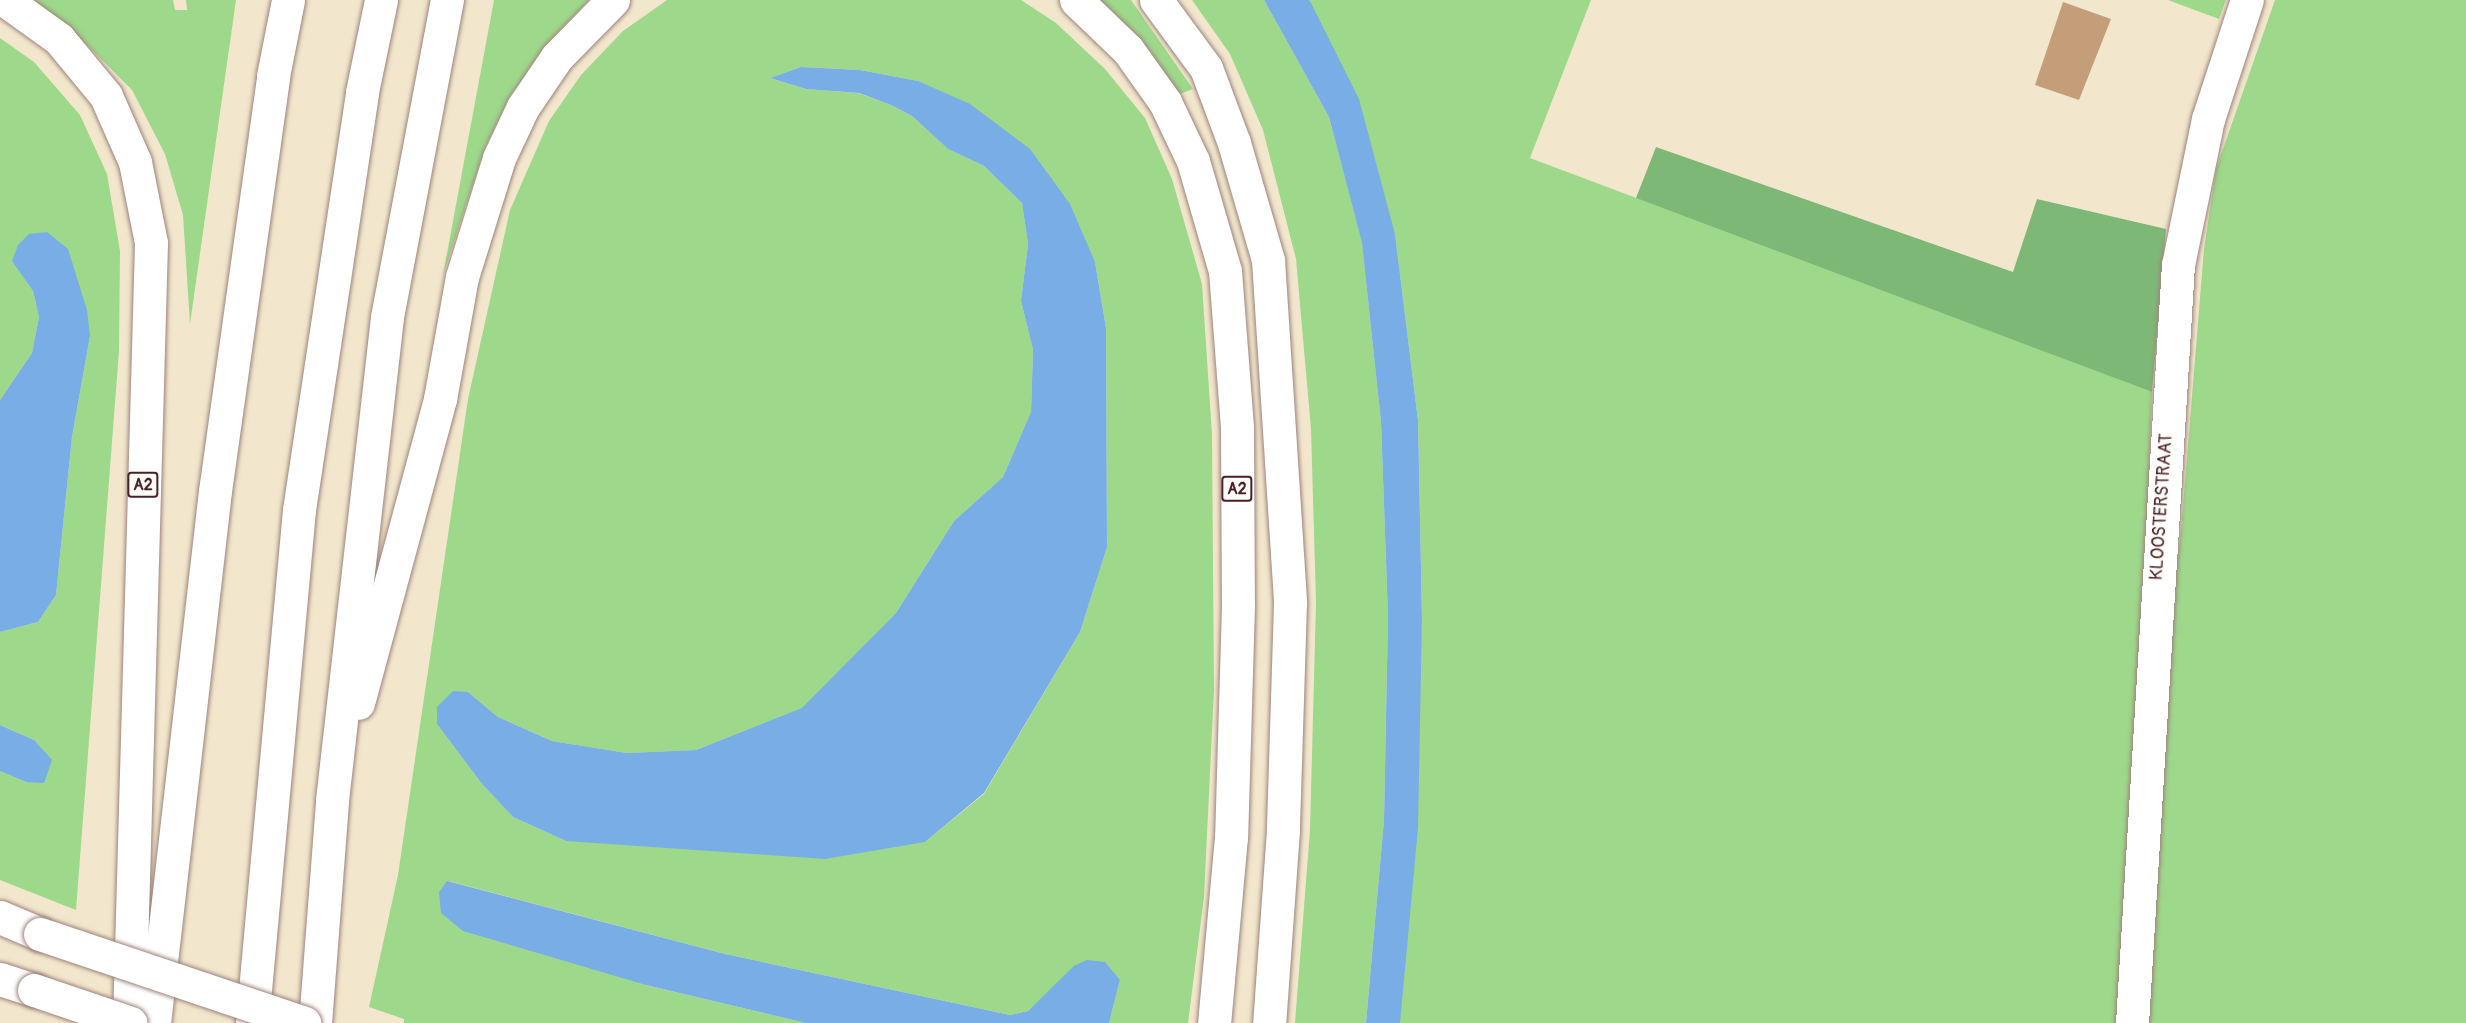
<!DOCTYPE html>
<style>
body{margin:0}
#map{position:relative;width:2466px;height:1023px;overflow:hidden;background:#f2e7cd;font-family:Pangolin,sans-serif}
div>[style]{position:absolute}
.green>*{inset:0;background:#9ed88b}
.forest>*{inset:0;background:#7eb877}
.water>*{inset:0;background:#78ade6}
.building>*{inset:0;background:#c49e79}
.roads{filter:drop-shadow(0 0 2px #9e837c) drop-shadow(0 0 2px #9e837c)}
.street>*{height:33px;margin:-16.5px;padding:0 16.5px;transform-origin:16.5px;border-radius:16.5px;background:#fff}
.secondary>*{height:33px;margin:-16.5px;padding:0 16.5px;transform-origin:16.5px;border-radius:16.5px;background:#fff}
.highway>*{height:33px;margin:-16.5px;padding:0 16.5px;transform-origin:16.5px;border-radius:16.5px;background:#fff}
.bridges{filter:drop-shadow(0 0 2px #9e837c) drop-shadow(0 0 2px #9e837c)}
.secondary-bridge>*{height:33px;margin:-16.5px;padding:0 16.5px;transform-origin:16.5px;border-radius:16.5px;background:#fff}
span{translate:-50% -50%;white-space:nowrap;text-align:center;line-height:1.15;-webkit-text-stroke:4.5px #fdfcf7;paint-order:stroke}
.shield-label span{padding:2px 4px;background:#fdfcf7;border:2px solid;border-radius:4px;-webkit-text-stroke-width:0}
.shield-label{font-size:16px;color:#4a1f2b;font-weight:700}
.street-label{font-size:18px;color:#4a1f2b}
</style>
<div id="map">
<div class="green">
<div style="clip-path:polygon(31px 0,173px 0,175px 10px,187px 10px,186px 0,236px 0,190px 324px,183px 215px,165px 154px,132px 90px,70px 28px)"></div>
<div style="clip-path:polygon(494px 0,589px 0,545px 46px,509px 98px,485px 148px,443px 275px)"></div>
<div style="clip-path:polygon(evenodd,667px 0,1021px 0,1056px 23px,1105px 69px,1145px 118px,1172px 179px,1202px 284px,1212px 434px,1214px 690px,1204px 897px,1188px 1023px,1109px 1023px,1120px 980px,1043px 997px,1028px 1011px,1010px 1015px,725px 954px,448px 881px,646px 985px,806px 1023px,404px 1023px,404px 1019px,369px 1007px,398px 875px,468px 399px,510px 210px,549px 121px,581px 75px,623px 31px,667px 0,801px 67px,860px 70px,918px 81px,1095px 262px,1106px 328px,1107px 547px,1080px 632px,984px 794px,925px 842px,566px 841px,513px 817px,482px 784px,437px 724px,468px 692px,498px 717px,552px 741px,627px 753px,696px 750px,803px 708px,896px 613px,954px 521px,1003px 477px,1031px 412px,1033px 350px,1021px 301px,1028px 244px,1022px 203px,984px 166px,948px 149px,912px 116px,891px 105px,858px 93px,806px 89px,770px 78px,801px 67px)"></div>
<div style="clip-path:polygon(1099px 0,1131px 0,1193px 89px,1180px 94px,1139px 38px)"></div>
<div style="clip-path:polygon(1192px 0,1264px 0,1329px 117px,1362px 242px,1381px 422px,1388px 616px,1384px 820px,1366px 1023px,1295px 1023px,1310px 830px,1316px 602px,1311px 429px,1296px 259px,1263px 130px,1230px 54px)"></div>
<div style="clip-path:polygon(1309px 0,1591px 0,1530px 158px,2152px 392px,2144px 613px,2119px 1023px,1399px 1023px,1422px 618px,1418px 420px,1395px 234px)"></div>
<div style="clip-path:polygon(2168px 0,2226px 0,2219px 19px)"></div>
<div style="clip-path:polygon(2275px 0,2466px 0,2466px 1023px,2143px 1023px,2162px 678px,2181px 531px,2204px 249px,2216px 169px)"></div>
<div style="clip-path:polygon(0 38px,34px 62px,80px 115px,107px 174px,120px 251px,119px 351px,76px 910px,0 880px,0 771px,26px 782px,34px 740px,0 725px,0 632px,38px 622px,56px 595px,72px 437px,90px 336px,12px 260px,33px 291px,39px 317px,32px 353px,0 400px)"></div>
</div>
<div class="forest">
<div style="clip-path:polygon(1656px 147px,2013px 272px,2037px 199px,2166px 229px,2152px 392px,1636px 198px)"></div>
</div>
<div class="water">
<div style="clip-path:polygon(1264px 0,1309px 0,1311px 3px,1359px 99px,1395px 234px,1418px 420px,1422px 618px,1418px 828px,1400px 1023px,1366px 1023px,1384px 820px,1388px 616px,1381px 422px,1362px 243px,1329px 117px)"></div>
<div style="clip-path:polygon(801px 67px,860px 70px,918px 81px,970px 104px,1030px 149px,1070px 204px,1095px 262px,1106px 328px,1107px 547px,1080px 632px,984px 793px,925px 842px,825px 859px,566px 841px,513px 817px,482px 784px,437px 724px,437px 707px,453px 691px,468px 692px,498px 717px,552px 741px,627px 753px,696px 750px,802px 708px,896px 613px,954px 521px,1003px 477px,1031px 412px,1033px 350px,1021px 301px,1028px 244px,1022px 203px,984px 166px,948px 149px,912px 116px,891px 105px,859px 93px,806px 89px,770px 78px)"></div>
<div style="clip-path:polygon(47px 232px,68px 249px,87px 310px,90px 336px,72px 437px,56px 595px,38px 622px,0 632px,0 400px,32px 353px,39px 317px,33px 291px,12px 261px,18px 245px,29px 234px)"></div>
<div style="clip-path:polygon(0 725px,34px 740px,52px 760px,44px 783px,26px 782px,0 771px)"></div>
<div style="clip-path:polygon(447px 881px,725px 954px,1010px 1015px,1028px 1011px,1074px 966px,1087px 960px,1105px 962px,1120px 980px,1109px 1023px,806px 1023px,646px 985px,463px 931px,441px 913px,439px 892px)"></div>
</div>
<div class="building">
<div style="clip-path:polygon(2063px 2px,2111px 19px,2079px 100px,2035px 85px)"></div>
</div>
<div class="roads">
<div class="street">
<div style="left:2132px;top:1023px;width:759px;rotate:-86.53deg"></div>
<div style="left:2178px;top:265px;width:149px;rotate:-78.4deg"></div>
<div style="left:2208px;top:119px;width:125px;rotate:-71.9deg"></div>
</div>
<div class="secondary">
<div style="left:0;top:917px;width:43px;rotate:23deg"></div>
<div style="left:0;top:979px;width:36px;rotate:18deg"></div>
</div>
<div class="highway">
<div style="left:5px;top:0;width:67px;rotate:35.8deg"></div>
<div style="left:59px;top:39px;width:74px;rotate:50.5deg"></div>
<div style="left:106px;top:96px;width:72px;rotate:66.3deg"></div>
<div style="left:135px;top:162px;width:83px;rotate:78.8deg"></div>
<div style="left:151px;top:243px;width:780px;rotate:91.62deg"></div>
<div style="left:1076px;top:0;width:72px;rotate:43.9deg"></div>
<div style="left:1128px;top:50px;width:64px;rotate:54.6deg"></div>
<div style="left:1165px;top:102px;width:65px;rotate:64.6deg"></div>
<div style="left:1193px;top:161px;width:115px;rotate:73.8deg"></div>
<div style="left:1225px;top:271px;width:157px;rotate:85.6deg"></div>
<div style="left:1237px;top:428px;width:177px;rotate:89.7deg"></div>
<div style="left:1238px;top:605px;width:232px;rotate:91.7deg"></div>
<div style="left:1231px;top:837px;width:187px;rotate:95.2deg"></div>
<div style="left:1156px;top:0;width:84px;rotate:53.7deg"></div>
<div style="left:1206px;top:68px;width:80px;rotate:69.5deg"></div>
<div style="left:1234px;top:143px;width:122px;rotate:73.8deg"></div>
<div style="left:1268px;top:260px;width:344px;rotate:86.3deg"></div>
<div style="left:1290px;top:603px;width:227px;rotate:91.8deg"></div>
<div style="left:1283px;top:830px;width:194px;rotate:94.1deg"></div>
<div style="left:358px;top:703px;width:315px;rotate:-74.9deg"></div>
<div style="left:440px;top:399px;width:124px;rotate:-79.8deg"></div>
<div style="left:462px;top:277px;width:125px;rotate:-72.7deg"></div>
<div style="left:499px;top:158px;width:56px;rotate:-64.8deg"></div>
<div style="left:523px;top:107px;width:60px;rotate:-55.8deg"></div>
<div style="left:557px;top:57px;width:80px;rotate:-45.5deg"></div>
<div style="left:154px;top:1023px;width:535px;rotate:-83.46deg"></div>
<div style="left:215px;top:491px;width:419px;rotate:-82deg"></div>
<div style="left:273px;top:76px;width:77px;rotate:-78.8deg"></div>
<div style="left:252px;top:1023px;width:515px;rotate:-84.77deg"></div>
<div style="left:299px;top:510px;width:423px;rotate:-81.4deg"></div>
<div style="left:362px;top:92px;width:94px;rotate:-78.3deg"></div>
<div style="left:315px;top:1023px;width:224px;rotate:-85.6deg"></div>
<div style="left:332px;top:800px;width:486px;rotate:-83.5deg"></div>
<div style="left:387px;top:317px;width:323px;rotate:-79.3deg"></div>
</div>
</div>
<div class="bridges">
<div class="secondary-bridge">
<div style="left:40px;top:934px;width:279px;rotate:18.6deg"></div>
<div style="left:34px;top:990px;width:102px;rotate:18.8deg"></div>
</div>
</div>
<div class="shield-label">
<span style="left:143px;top:485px">A2</span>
<span style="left:1237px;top:489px">A2</span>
</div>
<div class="street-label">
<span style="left:2162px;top:507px;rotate:-86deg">KLOOSTERSTRAAT</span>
</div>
</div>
